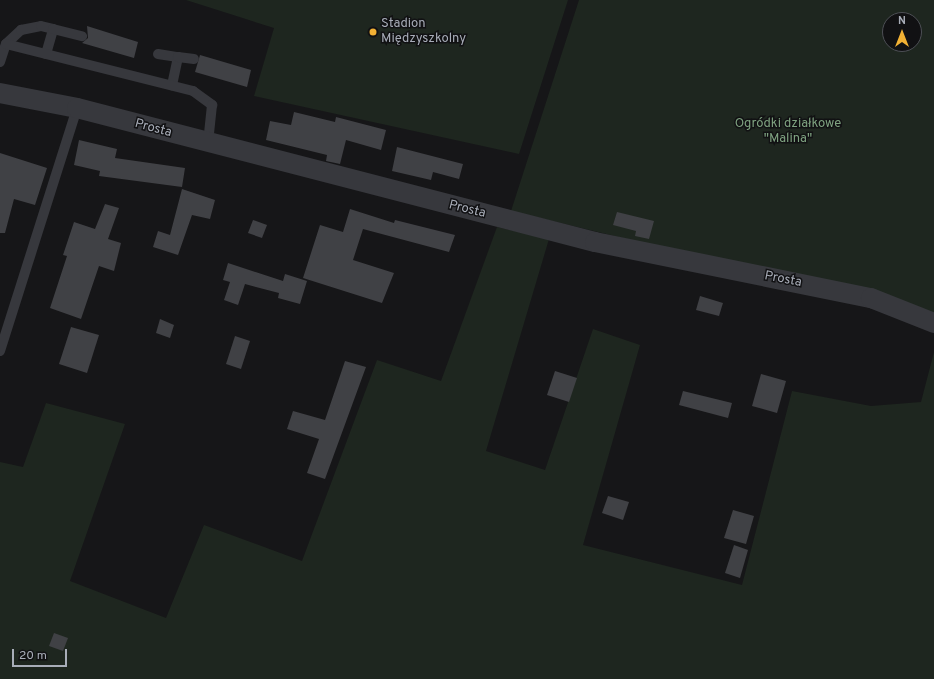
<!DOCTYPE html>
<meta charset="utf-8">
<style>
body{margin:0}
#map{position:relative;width:934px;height:679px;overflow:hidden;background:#161618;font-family:Overpass,sans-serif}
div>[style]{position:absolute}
.green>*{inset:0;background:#1e261f}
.building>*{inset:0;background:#404145}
.service>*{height:10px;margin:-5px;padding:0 5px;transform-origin:5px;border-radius:5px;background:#37383d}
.minor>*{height:20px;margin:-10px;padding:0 10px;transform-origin:10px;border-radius:10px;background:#37383d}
.dots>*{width:11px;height:11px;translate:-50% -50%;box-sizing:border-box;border:2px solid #111113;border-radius:50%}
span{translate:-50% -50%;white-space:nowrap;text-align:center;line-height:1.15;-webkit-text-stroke:3px #111113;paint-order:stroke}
.poi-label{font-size:13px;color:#a8adb8}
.left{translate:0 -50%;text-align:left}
.park-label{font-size:13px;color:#7fa381}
.street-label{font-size:13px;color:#a8adb8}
.north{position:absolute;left:882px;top:12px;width:40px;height:40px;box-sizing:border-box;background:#111113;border:1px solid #4d4f55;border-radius:50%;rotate:0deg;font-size:11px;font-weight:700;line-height:16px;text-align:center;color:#a8adb8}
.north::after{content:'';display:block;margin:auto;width:14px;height:18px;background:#f2b134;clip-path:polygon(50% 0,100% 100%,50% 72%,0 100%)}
.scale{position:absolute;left:12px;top:649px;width:55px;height:18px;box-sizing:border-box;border:2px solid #a8adb8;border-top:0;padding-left:5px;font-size:12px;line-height:14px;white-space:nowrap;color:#a8adb8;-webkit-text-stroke:3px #111113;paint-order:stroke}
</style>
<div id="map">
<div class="green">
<div style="clip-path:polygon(186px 0,568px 0,519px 154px,254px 96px,274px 28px)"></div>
<div style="clip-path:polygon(evenodd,579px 0,934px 0,934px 313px,511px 211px,579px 0,890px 20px,914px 20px,914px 44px,890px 44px,890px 20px)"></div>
<div style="clip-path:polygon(497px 227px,549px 239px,486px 451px,545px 470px,593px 329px,640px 345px,583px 545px,742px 585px,792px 391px,871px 406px,921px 402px,934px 352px,934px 679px,0 679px,0 462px,23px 467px,46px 403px,125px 424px,70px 581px,166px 618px,204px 525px,302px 561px,377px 360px,441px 381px)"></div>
</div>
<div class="building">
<div style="clip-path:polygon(87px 26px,138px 42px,134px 58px,82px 43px,88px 38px)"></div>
<div style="clip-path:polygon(200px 55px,251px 70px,247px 87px,195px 72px)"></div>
<div style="clip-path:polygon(294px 112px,335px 122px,336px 117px,386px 130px,381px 150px,346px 140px,340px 164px,326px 161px,327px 155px,266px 140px,270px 121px,291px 125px)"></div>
<div style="clip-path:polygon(79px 140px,117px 149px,115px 158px,185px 168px,182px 187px,99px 176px,100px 171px,74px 165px)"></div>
<div style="clip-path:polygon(397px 147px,463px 164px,459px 179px,433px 172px,431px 180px,392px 171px)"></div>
<div style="clip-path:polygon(0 153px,47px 168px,35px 205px,14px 199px,5px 233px,0 233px)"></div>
<div style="clip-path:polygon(182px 189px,215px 200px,210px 219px,192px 215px,178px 255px,153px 247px,158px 231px,170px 235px)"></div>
<div style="clip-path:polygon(105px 204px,119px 208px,108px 239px,121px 243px,114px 271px,99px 266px,81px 319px,50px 308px,67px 256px,63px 255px,74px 222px,95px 229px)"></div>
<div style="clip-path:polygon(350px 209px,394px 223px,395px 220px,455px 235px,449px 252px,363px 229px,353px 260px,394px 273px,382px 303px,303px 278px,320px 225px,343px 232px)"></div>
<div style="clip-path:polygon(617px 212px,654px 221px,649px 239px,635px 236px,636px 231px,613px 225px)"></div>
<div style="clip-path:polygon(253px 220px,267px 225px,262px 238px,248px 233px)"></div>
<div style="clip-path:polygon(228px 263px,283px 281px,285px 274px,307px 281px,300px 304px,278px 298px,279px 293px,245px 284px,238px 305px,224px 300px,230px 282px,223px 280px)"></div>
<div style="clip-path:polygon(700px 296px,723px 303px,719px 316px,696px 310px)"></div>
<div style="clip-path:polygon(160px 319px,174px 325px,170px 338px,156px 333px)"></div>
<div style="clip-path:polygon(71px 327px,99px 335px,87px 373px,59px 364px)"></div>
<div style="clip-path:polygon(235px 336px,250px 341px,241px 369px,226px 364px)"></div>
<div style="clip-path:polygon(345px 361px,366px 367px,325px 479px,307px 473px,319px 439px,287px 429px,293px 411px,325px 420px)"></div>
<div style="clip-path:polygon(555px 371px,577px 378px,569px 402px,547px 395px)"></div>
<div style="clip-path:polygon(761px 374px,786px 381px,777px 413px,752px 406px)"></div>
<div style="clip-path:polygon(683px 391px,732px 403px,728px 418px,679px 405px)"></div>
<div style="clip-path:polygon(608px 496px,629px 502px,623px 520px,602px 513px)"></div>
<div style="clip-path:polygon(733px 510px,754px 516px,746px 544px,724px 538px)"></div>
<div style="clip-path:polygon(734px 545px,748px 550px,740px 578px,725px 573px)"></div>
<div style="clip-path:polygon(54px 633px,68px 638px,63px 651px,49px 646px)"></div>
</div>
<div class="service">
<div style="left:6px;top:44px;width:21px;rotate:-43deg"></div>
<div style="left:21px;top:30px;width:20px;rotate:-11deg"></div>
<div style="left:41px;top:26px;width:12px;rotate:14deg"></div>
<div style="left:46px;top:54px;width:26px;rotate:-74deg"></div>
<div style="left:53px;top:29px;width:30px;rotate:14deg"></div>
<div style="left:158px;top:54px;width:20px;rotate:9deg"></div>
<div style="left:178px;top:57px;width:29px;rotate:102deg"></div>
<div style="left:178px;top:57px;width:16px;rotate:7deg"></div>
<div style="left:0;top:62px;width:19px;rotate:-72deg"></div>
<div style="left:6px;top:44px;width:193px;rotate:14.1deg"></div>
<div style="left:193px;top:91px;width:24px;rotate:36deg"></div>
<div style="left:212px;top:105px;width:39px;rotate:96deg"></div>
<div style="left:0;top:351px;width:255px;rotate:-72.4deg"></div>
</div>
<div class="minor">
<div style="left:0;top:93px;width:78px;rotate:11deg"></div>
<div style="left:77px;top:108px;width:535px;rotate:14.5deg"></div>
<div style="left:595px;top:242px;width:282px;rotate:11.5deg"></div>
<div style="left:871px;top:298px;width:68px;rotate:21.6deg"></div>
</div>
<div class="dots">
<div style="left:373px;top:32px;background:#f2b134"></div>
</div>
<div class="poi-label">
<span class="left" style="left:381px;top:32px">Stadion<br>Międzyszkolny</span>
</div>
<div class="park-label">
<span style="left:788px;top:132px">Ogródki działkowe<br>"Malina"</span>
</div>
<div class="street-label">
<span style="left:153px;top:129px;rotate:15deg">Prosta</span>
<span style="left:467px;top:210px;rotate:14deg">Prosta</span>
<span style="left:783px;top:280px;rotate:11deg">Prosta</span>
</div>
<div class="north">N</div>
<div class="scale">20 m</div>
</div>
